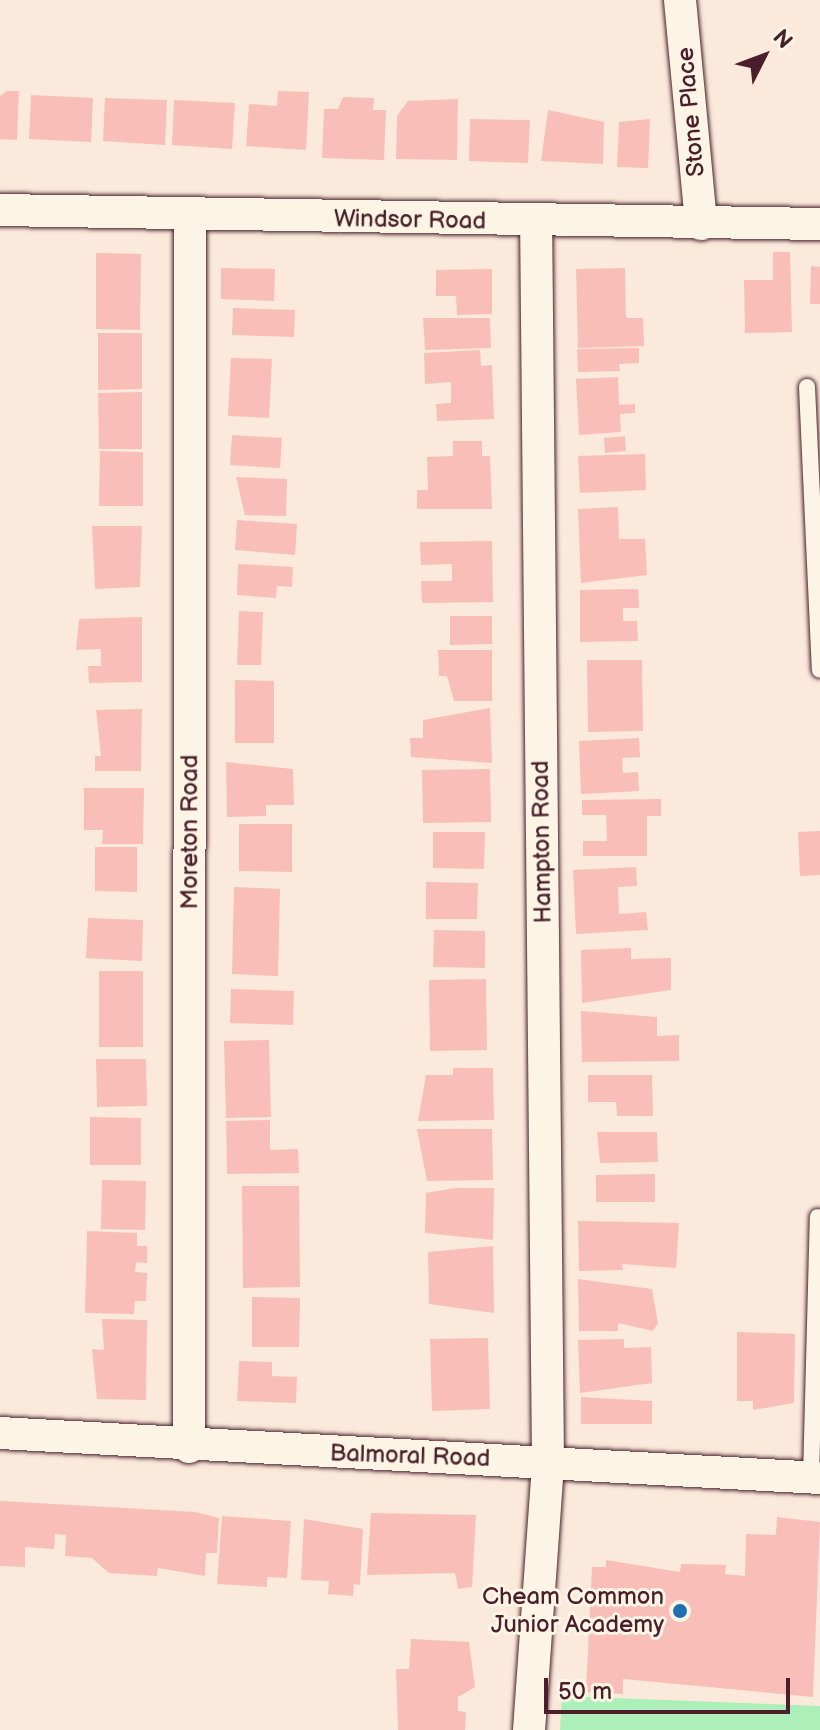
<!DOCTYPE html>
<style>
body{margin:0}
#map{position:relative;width:820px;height:1730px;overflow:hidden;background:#fbeadc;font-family:"Balsamiq Sans",sans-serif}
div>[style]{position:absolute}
.green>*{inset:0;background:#acefb8}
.building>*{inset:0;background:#f9beb7}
.roads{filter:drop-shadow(0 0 2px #4a1f2b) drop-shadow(0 0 2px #4a1f2b)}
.lane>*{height:16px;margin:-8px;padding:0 8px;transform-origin:8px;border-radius:8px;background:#fcf5e5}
.street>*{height:32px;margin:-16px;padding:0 16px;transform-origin:16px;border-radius:16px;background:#fcf5e5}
.dots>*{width:22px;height:22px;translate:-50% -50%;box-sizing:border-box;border:4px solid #fcf5e5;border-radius:50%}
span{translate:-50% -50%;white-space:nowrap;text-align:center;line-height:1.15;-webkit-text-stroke:6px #fcf5e5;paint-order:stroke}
.street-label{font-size:24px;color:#4a1f2b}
.poi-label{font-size:24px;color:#4a1f2b}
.right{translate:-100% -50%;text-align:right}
.north{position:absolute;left:724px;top:16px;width:80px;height:80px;-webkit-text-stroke:6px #fcf5e5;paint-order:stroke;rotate:48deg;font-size:22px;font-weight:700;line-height:32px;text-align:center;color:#4a1f2b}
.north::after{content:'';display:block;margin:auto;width:28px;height:36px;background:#4a1f2b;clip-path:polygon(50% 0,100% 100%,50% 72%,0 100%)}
.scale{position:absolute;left:544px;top:1678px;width:246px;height:36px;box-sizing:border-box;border:4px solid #4a1f2b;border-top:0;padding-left:10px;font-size:24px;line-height:28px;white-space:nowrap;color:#4a1f2b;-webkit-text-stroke:6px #fcf5e5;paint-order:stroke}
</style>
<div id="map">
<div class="green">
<div style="clip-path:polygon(562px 1696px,820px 1706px,820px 1730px,560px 1730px)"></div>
</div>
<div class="building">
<div style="clip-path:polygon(7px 91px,19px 91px,17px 140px,0 139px,0 96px)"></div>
<div style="clip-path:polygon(278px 91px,309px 92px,306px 150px,246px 146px,249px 104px,277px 106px)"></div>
<div style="clip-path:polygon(31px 95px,93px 98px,91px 142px,29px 139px)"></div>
<div style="clip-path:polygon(343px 97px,374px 98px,373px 110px,386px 110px,384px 160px,322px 158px,324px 109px,338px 109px)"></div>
<div style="clip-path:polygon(105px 98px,167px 100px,165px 145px,103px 141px)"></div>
<div style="clip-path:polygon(458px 99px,457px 160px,396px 159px,397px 116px,408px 101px)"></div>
<div style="clip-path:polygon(174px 100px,235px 103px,232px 149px,172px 145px)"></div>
<div style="clip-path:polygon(548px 110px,604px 122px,603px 164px,541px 161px)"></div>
<div style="clip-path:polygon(470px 119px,530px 120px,528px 163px,469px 161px)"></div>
<div style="clip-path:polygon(650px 119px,648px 168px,617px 167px,619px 122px)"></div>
<div style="clip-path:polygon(773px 252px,790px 252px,792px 332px,745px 333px,744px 280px,773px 280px)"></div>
<div style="clip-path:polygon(96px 253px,141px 254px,140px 330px,96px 329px)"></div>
<div style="clip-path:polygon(811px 266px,820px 267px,820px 304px,810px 304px)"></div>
<div style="clip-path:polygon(221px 268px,275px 269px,274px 301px,221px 299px)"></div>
<div style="clip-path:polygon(625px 268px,626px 318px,643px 318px,644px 346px,578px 348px,576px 269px)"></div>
<div style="clip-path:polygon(492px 269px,492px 314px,457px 315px,456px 296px,436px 296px,436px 270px)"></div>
<div style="clip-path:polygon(233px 308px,295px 310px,294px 337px,232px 335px)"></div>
<div style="clip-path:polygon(423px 318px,490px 318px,491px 348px,425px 350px)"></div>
<div style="clip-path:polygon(98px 333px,142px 333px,142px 389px,98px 390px)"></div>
<div style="clip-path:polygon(639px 348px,639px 363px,619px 364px,620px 371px,578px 372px,577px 349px)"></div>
<div style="clip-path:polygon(480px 350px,481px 366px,492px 365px,494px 419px,437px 421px,436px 404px,451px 403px,451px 382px,425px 384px,424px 353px)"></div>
<div style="clip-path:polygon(231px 358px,272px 359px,269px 418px,228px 416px)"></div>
<div style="clip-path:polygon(618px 377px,619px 405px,635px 404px,635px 413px,620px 414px,621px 432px,579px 435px,576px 379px)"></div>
<div style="clip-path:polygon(142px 392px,142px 449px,99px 449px,98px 393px)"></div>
<div style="clip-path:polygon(232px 435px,282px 438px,280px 468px,230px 465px)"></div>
<div style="clip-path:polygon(625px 436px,626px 451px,605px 453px,604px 438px)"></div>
<div style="clip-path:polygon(453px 441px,482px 441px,482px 456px,490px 456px,492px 509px,417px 509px,417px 490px,428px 490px,427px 457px,453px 456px)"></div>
<div style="clip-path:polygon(100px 451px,143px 452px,143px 506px,99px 506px)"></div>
<div style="clip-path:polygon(645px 454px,646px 490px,580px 493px,578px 456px)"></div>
<div style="clip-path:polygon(236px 477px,287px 479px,286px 516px,245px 515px)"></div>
<div style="clip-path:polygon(618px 507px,619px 539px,645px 539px,647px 575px,581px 583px,578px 509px)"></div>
<div style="clip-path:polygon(237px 520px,297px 524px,295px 555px,235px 550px)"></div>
<div style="clip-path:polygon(92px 526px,142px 526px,140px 587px,95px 589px)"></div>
<div style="clip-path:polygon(492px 541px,493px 602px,422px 603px,421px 581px,452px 581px,452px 564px,421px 565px,420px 542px)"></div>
<div style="clip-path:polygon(238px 564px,293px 567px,292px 587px,277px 586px,276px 598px,237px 595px)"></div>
<div style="clip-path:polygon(638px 589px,639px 608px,623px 608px,623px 621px,637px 621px,638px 641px,580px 642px,580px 590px)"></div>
<div style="clip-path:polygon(239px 611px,263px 612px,261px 665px,237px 665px)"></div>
<div style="clip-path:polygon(450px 616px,492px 616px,492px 644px,450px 645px)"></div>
<div style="clip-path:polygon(142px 617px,142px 682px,89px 683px,88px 666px,101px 666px,101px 649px,76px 650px,79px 619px)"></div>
<div style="clip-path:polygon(438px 650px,492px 650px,492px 701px,454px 701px,447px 676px,439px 676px)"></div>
<div style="clip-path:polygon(587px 660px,642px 660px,643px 731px,588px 732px)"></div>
<div style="clip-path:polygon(235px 680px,274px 681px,274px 743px,235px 743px)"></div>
<div style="clip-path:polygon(490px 708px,492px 763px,411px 757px,410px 738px,423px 738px,423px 720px)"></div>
<div style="clip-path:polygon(142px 709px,141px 771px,95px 771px,95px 756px,101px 756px,96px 710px)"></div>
<div style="clip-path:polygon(639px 738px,640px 757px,622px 758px,623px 773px,638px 772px,639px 791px,581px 794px,579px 741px)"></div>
<div style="clip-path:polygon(226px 762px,293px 769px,294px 805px,266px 805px,266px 816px,227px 817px)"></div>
<div style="clip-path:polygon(490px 769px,491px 822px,423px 823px,422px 770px)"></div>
<div style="clip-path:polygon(84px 788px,144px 788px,143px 844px,102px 844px,103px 830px,84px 830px)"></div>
<div style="clip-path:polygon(661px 799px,661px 816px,647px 816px,647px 856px,583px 856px,583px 841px,607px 841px,606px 815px,582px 815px,582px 800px)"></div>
<div style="clip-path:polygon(239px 824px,292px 824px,292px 872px,239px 871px)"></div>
<div style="clip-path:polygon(820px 831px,820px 875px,800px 876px,798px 832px)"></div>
<div style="clip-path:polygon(433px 832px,485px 832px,484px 869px,433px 868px)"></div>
<div style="clip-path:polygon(95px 847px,137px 847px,137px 892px,95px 891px)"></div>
<div style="clip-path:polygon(636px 867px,637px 886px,618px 887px,619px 914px,646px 912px,648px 930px,576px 934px,573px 870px)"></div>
<div style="clip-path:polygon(426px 882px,478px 883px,477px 919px,426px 919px)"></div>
<div style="clip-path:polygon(234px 887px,280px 889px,278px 976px,232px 974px)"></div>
<div style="clip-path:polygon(88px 918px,143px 920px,142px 961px,86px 958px)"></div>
<div style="clip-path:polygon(434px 930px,485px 931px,485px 968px,433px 967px)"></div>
<div style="clip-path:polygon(631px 948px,631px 959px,671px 958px,671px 990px,582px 1003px,581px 950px)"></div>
<div style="clip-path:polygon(99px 971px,143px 971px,143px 1047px,99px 1047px)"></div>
<div style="clip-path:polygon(486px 979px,487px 1050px,430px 1051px,429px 980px)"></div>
<div style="clip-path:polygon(231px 989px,294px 991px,293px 1025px,230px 1023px)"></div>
<div style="clip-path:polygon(581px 1011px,657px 1017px,657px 1036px,679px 1035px,679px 1061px,582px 1062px)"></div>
<div style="clip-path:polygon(269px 1040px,271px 1117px,226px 1118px,224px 1041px)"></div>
<div style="clip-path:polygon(96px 1059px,146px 1059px,147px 1106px,97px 1107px)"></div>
<div style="clip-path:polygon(453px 1068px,493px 1068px,494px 1120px,418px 1121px,426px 1075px,453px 1075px)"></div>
<div style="clip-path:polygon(588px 1075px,652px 1075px,653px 1116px,617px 1116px,616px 1102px,588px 1102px)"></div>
<div style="clip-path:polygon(90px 1117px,141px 1118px,141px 1165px,90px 1165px)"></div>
<div style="clip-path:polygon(270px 1120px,270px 1150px,298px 1149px,299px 1173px,227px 1174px,226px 1121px)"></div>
<div style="clip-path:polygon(417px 1129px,492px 1129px,493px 1180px,427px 1181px)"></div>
<div style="clip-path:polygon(597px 1132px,657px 1132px,658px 1162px,600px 1163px)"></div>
<div style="clip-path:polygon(655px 1174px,655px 1202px,596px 1202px,596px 1175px)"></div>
<div style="clip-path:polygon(102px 1180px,146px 1181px,145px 1230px,101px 1229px)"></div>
<div style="clip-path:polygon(242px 1186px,299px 1186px,300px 1287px,243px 1288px)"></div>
<div style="clip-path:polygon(455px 1188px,494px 1188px,493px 1240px,425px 1233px,426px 1193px)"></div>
<div style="clip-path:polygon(578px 1221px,679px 1223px,676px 1268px,622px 1264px,623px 1270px,579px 1271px)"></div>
<div style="clip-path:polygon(87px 1231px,137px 1233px,137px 1246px,147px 1246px,147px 1263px,136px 1262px,135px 1272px,147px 1273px,146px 1301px,135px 1301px,134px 1314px,85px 1313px)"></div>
<div style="clip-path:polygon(493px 1246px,494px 1313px,429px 1304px,428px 1252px)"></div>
<div style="clip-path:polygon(578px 1279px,652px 1289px,658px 1323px,653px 1331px,618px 1323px,618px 1331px,579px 1331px)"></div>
<div style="clip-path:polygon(252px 1297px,300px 1298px,299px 1347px,252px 1347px)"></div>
<div style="clip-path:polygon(102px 1319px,147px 1320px,146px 1400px,97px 1399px,92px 1349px,104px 1350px)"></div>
<div style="clip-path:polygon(737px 1332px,795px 1334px,794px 1403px,753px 1410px,753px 1401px,737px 1401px)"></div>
<div style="clip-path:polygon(488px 1338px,490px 1409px,432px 1411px,430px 1339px)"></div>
<div style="clip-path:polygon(624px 1339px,624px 1348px,651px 1347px,652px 1383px,580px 1393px,578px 1340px)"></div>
<div style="clip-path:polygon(239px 1361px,272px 1362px,272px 1376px,297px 1377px,296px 1403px,237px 1401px)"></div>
<div style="clip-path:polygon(581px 1397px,652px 1401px,652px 1424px,581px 1424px)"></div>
<div style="clip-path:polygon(0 1501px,196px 1512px,219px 1518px,217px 1553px,206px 1553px,205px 1576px,158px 1568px,157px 1576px,109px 1573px,92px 1558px,65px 1556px,66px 1535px,55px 1534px,54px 1549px,25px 1547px,25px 1567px,0 1566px)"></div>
<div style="clip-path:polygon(371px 1513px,476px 1515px,472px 1587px,458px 1589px,455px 1573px,367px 1575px)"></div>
<div style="clip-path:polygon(222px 1516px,291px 1521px,287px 1578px,267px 1577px,267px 1587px,217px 1584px)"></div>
<div style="clip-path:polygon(777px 1517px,820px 1522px,813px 1697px,623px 1679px,623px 1694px,586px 1692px,592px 1567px,606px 1567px,606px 1560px,680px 1572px,681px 1564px,726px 1565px,725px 1574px,745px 1576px,746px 1534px,776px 1535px)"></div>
<div style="clip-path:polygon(304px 1519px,363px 1529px,360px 1585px,354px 1584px,353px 1596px,328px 1594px,329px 1581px,301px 1580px)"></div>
<div style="clip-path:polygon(411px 1639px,469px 1642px,475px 1687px,458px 1697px,458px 1711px,466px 1712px,465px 1730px,398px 1730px,396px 1669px,409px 1669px)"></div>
</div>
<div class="roads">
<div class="lane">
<div style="left:807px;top:387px;width:283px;rotate:87.4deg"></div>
<div style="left:811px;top:1478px;width:261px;rotate:-88.5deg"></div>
</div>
<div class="street">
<div style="left:680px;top:0;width:225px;rotate:84.6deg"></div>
<div style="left:0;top:210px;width:820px;rotate:0.98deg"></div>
<div style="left:0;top:1433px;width:821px;rotate:3.14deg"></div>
<div style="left:189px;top:1447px;width:1230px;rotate:-89.95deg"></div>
<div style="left:529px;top:1730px;width:269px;rotate:-85.9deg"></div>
<div style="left:548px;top:1462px;width:1241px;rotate:-90.55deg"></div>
</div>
</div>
<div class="dots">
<div style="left:680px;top:1611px;background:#1f6fb2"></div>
</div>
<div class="street-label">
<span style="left:691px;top:112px;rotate:-95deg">Stone Place</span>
<span style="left:410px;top:220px;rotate:1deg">Windsor Road</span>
<span style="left:190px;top:832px;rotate:-90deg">Moreton Road</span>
<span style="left:542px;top:842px;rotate:-91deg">Hampton Road</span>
<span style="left:410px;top:1456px;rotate:2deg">Balmoral Road</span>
</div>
<div class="poi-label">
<span class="right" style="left:664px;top:1611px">Cheam Common<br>Junior Academy</span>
</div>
<div class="north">N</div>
<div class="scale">50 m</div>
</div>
